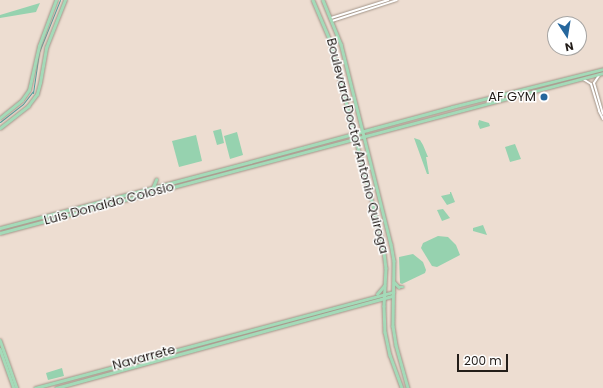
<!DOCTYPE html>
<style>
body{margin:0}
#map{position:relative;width:603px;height:388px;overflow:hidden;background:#edddd1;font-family:Poppins,sans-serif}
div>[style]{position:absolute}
.green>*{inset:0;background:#96d2af}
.stream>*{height:1px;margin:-0.5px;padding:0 0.5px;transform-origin:0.5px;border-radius:0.5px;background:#479d9e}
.roads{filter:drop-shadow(0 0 1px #a4968a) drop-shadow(0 0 1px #a4968a)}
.minor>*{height:2px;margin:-1px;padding:0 1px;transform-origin:1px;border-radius:1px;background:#fff}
.major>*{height:2.5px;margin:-1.25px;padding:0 1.25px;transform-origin:1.25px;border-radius:1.25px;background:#a4dab8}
.dots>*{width:11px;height:11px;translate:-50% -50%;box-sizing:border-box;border:2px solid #fff;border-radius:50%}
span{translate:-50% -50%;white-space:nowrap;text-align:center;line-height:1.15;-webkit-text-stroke:3px #fff;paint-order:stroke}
.poi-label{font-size:13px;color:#231d19}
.right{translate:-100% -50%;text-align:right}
.street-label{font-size:13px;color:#231d19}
.north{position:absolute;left:547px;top:16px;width:40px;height:40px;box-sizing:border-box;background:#fff;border:1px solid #a7a5a3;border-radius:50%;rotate:168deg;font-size:11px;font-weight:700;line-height:16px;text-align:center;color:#231d19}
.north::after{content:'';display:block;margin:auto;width:14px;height:18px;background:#26679d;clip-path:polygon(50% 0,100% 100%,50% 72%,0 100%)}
.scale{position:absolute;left:457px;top:354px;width:51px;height:18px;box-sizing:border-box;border:2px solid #231d19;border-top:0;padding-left:5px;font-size:12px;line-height:14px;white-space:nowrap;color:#231d19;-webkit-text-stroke:3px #fff;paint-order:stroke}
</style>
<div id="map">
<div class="green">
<div style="clip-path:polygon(40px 3px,36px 12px,0 18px,0 15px)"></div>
<div style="clip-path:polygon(479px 120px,489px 123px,490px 126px,480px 129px,478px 124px)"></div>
<div style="clip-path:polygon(221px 129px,224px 143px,217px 145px,213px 131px)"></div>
<div style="clip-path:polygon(237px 132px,243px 155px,230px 159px,224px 136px)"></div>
<div style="clip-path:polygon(196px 135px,202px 161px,179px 167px,172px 141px)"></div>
<div style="clip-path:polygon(414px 138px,420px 140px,423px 145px,428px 157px,426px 157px,429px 174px,427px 174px)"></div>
<div style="clip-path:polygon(515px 144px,521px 159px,510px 162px,505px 147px)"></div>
<div style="clip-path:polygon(450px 192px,451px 192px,455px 202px,447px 205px,441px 196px,450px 194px)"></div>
<div style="clip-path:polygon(443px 209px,450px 218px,442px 221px,437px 210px)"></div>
<div style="clip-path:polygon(483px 225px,487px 235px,473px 231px,473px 228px)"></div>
<div style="clip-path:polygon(438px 236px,448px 237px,456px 245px,460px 255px,437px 267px,432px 266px,421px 248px,423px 243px)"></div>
<div style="clip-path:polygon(413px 254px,423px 262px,426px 270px,425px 273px,402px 284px,400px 283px,399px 257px)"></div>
<div style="clip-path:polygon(62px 368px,64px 376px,48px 380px,46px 373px)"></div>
</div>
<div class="stream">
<div style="left:33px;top:93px;width:41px;rotate:-81.7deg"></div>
<div style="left:39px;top:52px;width:56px;rotate:-68deg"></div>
<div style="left:0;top:122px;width:29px;rotate:-38deg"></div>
<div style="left:23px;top:104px;width:16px;rotate:-52deg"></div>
</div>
<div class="roads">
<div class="minor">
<div style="left:331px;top:18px;width:60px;rotate:-17.5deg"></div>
<div style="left:332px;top:21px;width:68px;rotate:-17.9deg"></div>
<div style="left:600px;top:74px;width:11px;rotate:124deg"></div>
<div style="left:594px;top:83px;width:32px;rotate:74deg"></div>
<div style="left:583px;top:79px;width:9px;rotate:32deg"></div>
<div style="left:591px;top:84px;width:28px;rotate:73deg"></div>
<div style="left:599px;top:111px;width:9px;rotate:63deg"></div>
</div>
<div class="major">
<div style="left:313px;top:0;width:43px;rotate:67deg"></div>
<div style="left:330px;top:40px;width:211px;rotate:75.4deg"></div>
<div style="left:383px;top:244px;width:24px;rotate:83deg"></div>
<div style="left:386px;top:268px;width:38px;rotate:93deg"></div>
<div style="left:384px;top:306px;width:26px;rotate:88deg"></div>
<div style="left:385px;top:332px;width:24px;rotate:78deg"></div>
<div style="left:390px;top:355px;width:35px;rotate:70deg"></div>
<div style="left:323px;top:0;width:48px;rotate:67.8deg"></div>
<div style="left:341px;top:44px;width:206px;rotate:76deg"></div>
<div style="left:391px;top:244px;width:17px;rotate:80deg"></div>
<div style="left:394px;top:261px;width:65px;rotate:90.9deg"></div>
<div style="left:393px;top:326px;width:19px;rotate:81deg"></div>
<div style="left:396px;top:345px;width:45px;rotate:74.4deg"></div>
<div style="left:0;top:118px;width:28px;rotate:-39deg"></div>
<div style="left:22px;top:100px;width:12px;rotate:-55deg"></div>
<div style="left:29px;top:90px;width:45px;rotate:-77.2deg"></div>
<div style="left:39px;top:46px;width:49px;rotate:-69.7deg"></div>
<div style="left:0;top:128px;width:36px;rotate:-38deg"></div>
<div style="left:28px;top:106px;width:15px;rotate:-53deg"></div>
<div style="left:37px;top:94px;width:11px;rotate:-75deg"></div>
<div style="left:40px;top:83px;width:36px;rotate:-80deg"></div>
<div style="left:46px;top:48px;width:52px;rotate:-68.4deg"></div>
<div style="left:153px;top:187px;width:8px;rotate:-67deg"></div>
<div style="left:0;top:228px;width:259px;rotate:-14.8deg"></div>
<div style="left:250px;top:162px;width:209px;rotate:-15.2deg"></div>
<div style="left:452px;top:107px;width:156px;rotate:-14.1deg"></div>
<div style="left:0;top:233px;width:624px;rotate:-14.86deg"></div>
<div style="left:394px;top:282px;width:7px;rotate:45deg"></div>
<div style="left:399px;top:287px;width:4px"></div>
<div style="left:377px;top:294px;width:11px;rotate:-49deg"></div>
<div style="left:0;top:340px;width:51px;rotate:70.5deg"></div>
<div style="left:0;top:349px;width:41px;rotate:70.3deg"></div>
<div style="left:35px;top:388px;width:371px;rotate:-15deg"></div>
<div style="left:56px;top:388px;width:348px;rotate:-15.3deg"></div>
</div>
</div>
<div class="dots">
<div style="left:544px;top:97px;background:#26679d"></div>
</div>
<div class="poi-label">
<span class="right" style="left:536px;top:97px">AF GYM</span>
</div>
<div class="street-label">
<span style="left:357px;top:146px;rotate:76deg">Boulevard Doctor Antonio Quiroga</span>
<span style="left:109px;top:204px;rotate:-15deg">Luis Donaldo Colosio</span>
<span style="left:144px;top:358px;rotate:-15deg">Navarrete</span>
</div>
<div class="north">N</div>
<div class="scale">200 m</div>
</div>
